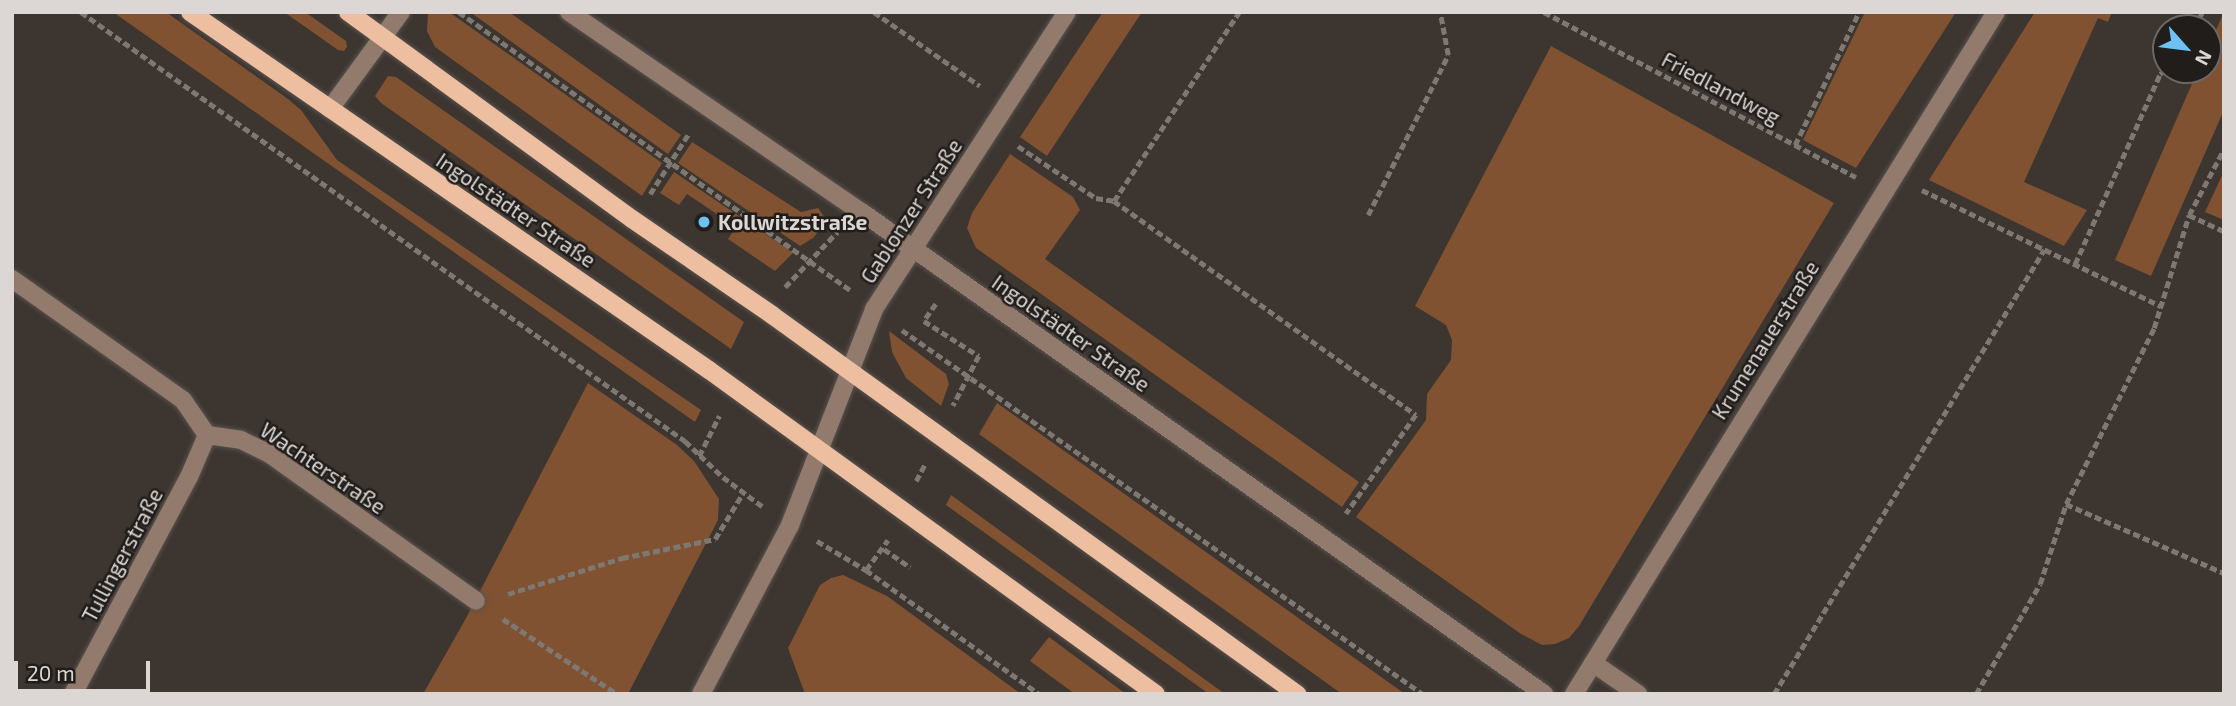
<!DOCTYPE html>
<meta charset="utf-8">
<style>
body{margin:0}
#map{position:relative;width:2236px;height:706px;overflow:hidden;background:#3c3530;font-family:"Exo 2",sans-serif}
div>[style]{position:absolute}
.green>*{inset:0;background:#805232}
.path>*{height:4.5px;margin-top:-2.25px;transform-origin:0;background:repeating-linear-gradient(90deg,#7e7873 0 7px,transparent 0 10.5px)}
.roads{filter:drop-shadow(0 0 2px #59524e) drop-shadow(0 0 2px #59524e)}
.minor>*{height:18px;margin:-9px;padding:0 9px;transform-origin:9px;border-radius:9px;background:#927b6c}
.major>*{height:18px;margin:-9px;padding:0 9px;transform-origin:9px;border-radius:9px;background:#edbfa0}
.dots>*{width:19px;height:19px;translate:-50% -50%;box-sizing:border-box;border:4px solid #201d1b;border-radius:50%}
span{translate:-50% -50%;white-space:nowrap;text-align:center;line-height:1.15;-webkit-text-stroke:5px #201d1b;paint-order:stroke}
.street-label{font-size:21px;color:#dcd7d4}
.poi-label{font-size:21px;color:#dcd7d4;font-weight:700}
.left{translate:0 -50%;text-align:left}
.frame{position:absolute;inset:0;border:14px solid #dcd7d4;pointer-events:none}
.north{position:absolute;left:2152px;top:14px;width:70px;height:70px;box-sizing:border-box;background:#201d1b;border:2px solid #6b6765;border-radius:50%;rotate:118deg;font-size:19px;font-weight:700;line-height:28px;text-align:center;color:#dcd7d4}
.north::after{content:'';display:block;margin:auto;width:24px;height:32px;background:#6ec2f3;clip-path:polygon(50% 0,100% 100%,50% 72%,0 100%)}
.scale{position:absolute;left:14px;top:661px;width:136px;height:32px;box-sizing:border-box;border:4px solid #dcd7d4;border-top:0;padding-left:9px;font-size:21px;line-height:24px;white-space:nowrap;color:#dcd7d4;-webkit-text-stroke:5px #201d1b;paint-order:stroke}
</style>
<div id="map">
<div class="green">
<div style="clip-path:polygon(113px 12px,166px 12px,288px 99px,301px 110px,337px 160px,701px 410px,695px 422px)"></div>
<div style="clip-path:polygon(284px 12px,305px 12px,346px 41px,347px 47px,344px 51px,338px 50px)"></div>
<div style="clip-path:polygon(428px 12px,449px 12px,662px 163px,642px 196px,435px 47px,427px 31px)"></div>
<div style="clip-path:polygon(470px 12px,509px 12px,681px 135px,668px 154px)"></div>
<div style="clip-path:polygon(1103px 12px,1142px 12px,1047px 156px,1020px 137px)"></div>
<div style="clip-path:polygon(1865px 12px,1956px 12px,1856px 168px,1803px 140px)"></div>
<div style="clip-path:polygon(2035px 12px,2112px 12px,2108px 22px,2098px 18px,2024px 182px,2087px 210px,2064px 246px,1929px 180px)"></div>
<div style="clip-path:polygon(2224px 12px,2224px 110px,2151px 276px,2115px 260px,2198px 70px,2208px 70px,2208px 48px)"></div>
<div style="clip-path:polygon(1551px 46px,1834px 203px,1579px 626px,1569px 638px,1555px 644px,1542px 645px,1521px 634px,1356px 517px,1426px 420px,1427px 394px,1451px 360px,1452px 340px,1446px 325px,1415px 306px)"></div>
<div style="clip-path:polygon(388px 76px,396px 77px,744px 322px,731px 349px,381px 103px,375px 96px)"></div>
<div style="clip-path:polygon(692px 142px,801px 212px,818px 208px,827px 221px,813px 238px,800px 246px,678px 163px)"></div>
<div style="clip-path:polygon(1010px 154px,1073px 197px,1080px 210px,1045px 259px,1359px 482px,1342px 507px,976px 248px,967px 228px,972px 213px)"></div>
<div style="clip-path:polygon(2224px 171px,2224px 220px,2205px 212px)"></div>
<div style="clip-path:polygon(674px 172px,789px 250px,793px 253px,775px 271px,728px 239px,736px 227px,687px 194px,679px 205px,660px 193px)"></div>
<div style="clip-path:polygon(889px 331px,946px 374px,949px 384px,941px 406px,906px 378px,892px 352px)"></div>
<div style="clip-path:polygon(588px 383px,677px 445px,694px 461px,719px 499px,718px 520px,628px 694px,423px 694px,465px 620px)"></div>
<div style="clip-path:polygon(997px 403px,1405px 694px,1342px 694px,979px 434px)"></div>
<div style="clip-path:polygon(951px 495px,1225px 694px,1209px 694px,946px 505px)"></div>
<div style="clip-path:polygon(843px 575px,887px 596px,1021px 694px,805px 694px,788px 648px,820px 585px,831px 578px)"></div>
<div style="clip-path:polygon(1049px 637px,1126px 694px,1075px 694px,1030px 661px)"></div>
</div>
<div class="path">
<div style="left:81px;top:12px;width:741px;rotate:35.38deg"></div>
<div style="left:685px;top:441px;width:52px;rotate:43.5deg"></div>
<div style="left:723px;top:477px;width:49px;rotate:36.6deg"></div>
<div style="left:459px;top:12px;width:480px;rotate:35.4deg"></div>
<div style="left:874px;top:12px;width:129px;rotate:34.9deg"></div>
<div style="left:1544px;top:12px;width:353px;rotate:27.9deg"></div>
<div style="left:2195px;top:28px;width:17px;rotate:-66deg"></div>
<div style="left:1795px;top:145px;width:148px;rotate:-64.3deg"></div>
<div style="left:1018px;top:146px;width:94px;rotate:33.7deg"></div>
<div style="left:1096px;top:198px;width:18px;rotate:9deg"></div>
<div style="left:1114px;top:201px;width:370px;rotate:35.3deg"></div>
<div style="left:1416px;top:415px;width:121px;rotate:125.3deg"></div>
<div style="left:1922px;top:190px;width:266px;rotate:25.9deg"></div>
<div style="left:650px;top:194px;width:72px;rotate:-57.4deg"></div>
<div style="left:1114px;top:201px;width:227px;rotate:-56.5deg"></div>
<div style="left:1368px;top:215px;width:179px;rotate:-63.4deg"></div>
<div style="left:1448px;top:55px;width:44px;rotate:-100.5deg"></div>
<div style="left:2189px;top:215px;width:38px;rotate:25deg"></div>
<div style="left:2075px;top:264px;width:208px;rotate:-65.9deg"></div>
<div style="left:2160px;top:74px;width:8px;rotate:-40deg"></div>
<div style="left:785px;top:287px;width:76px;rotate:-46.6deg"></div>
<div style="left:936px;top:304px;width:21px;rotate:125deg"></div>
<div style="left:924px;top:321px;width:65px;rotate:32.5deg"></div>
<div style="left:979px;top:356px;width:56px;rotate:117.5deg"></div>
<div style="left:902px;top:330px;width:636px;rotate:34.94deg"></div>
<div style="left:699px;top:456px;width:45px;rotate:-63.4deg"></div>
<div style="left:916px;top:481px;width:19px;rotate:-62deg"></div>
<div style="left:2066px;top:504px;width:172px;rotate:23.6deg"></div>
<div style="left:817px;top:541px;width:57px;rotate:30.6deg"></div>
<div style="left:866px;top:570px;width:213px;rotate:35.6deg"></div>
<div style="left:884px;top:549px;width:32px;rotate:35deg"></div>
<div style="left:866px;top:570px;width:37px;rotate:-54deg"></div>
<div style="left:508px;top:594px;width:120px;rotate:-17.5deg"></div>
<div style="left:622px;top:558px;width:95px;rotate:-11.5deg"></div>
<div style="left:715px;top:539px;width:54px;rotate:-58.7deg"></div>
<div style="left:503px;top:619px;width:136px;rotate:33.3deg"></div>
<div style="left:1774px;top:694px;width:520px;rotate:-58.7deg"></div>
<div style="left:1976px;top:694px;width:127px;rotate:-59.8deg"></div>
<div style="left:2040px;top:584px;width:84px;rotate:-72deg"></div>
<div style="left:2066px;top:504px;width:197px;rotate:-63.4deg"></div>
<div style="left:2154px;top:328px;width:118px;rotate:-72.8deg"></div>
<div style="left:2189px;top:215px;width:75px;rotate:-62.1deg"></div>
</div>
<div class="roads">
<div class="minor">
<div style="left:569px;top:12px;width:356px;rotate:34.4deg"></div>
<div style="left:863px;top:213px;width:834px;rotate:35.23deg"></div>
<div style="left:330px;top:109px;width:120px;rotate:-53.8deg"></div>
<div style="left:12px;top:279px;width:209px;rotate:35.3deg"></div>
<div style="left:183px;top:400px;width:42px;rotate:55.6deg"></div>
<div style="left:207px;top:435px;width:34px;rotate:8deg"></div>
<div style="left:241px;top:440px;width:30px;rotate:26deg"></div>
<div style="left:268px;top:453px;width:255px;rotate:35.4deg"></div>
<div style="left:1593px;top:663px;width:55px;rotate:34.6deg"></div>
<div style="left:73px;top:694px;width:246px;rotate:-61.9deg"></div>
<div style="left:189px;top:477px;width:46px;rotate:-66.8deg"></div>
<div style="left:701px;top:694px;width:191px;rotate:-62.2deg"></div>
<div style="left:790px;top:525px;width:232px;rotate:-68.7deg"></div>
<div style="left:874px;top:309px;width:354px;rotate:-57deg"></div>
<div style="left:1574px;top:694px;width:802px;rotate:-58.25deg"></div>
</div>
<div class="major">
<div style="left:190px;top:12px;width:630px;rotate:34.6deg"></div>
<div style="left:709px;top:370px;width:552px;rotate:35.94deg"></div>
<div style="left:348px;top:12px;width:351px;rotate:36.1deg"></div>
<div style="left:632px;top:219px;width:170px;rotate:34.4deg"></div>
<div style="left:772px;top:315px;width:648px;rotate:35.83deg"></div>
</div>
</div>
<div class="dots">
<div style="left:704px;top:222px;background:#6ec2f3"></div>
</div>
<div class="street-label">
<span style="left:1721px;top:88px;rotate:28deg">Friedlandweg</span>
<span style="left:516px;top:210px;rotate:34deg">Ingolstädter Straße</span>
<span style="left:911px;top:211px;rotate:-57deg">Gablonzer Straße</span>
<span style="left:1071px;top:333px;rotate:35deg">Ingolstädter Straße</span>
<span style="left:1765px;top:340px;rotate:-58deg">Krumenauerstraße</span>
<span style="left:323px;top:468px;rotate:34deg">Wachterstraße</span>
<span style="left:122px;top:555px;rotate:-62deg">Tullingerstraße</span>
</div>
<div class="poi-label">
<span class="left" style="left:718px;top:222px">Kollwitzstraße</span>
</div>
<div class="frame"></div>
<div class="north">N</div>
<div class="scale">20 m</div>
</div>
